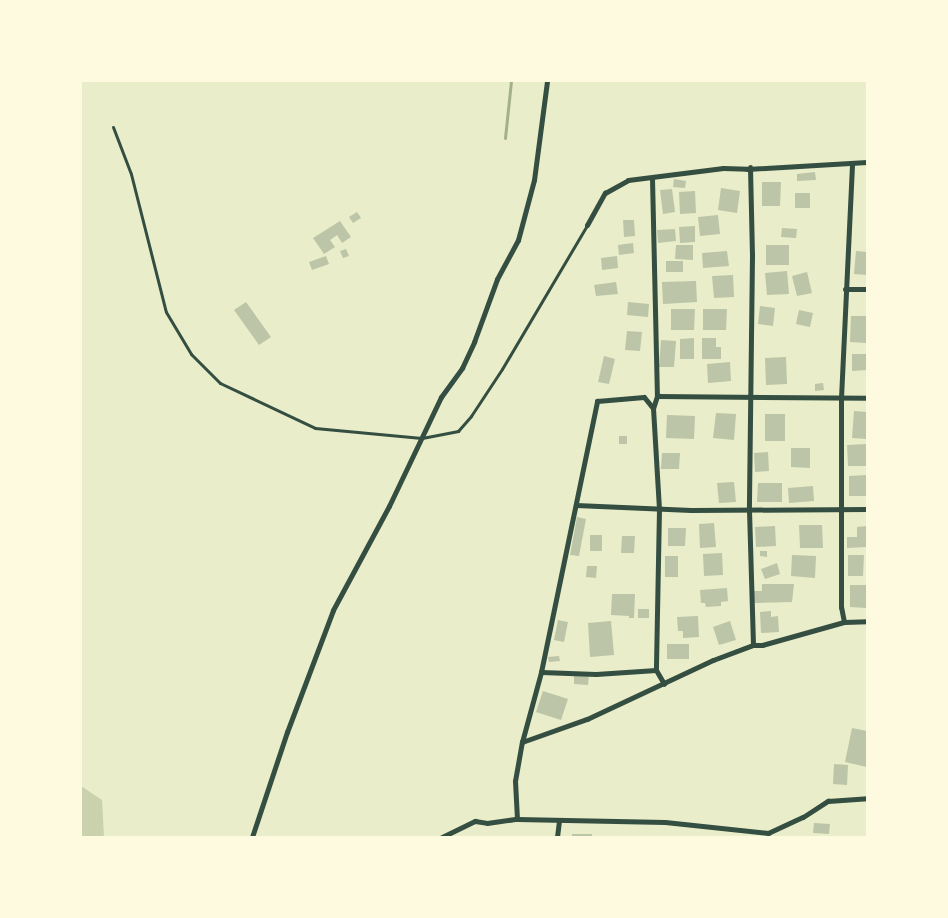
<!DOCTYPE html>
<style>
body{margin:0}
#map{position:relative;width:948px;height:918px;overflow:hidden;background:#e9edc9;font-family:Helvetica,sans-serif}
div>[style]{position:absolute}
.green>*{inset:0;background:#cad2ad}
.stream>*{height:3px;margin:-1.5px;padding:0 1.5px;transform-origin:1.5px;border-radius:1.5px;background:#a3b18a}
.building>*{inset:0;background:#bcc5a7}
.service>*{height:3px;margin:-1.5px;padding:0 1.5px;transform-origin:1.5px;border-radius:1.5px;background:#344e41}
.minor>*{height:5px;margin:-2.5px;padding:0 2.5px;transform-origin:2.5px;border-radius:2.5px;background:#344e41}
span{translate:-50% -50%;white-space:nowrap;text-align:center;line-height:1.15;-webkit-text-stroke:5px #fefae0;paint-order:stroke}
.frame{position:absolute;inset:0;border:82px solid #fefae0;pointer-events:none}
</style>
<div id="map">
<div class="green">
<div style="clip-path:polygon(81px 786px,102px 800px,104px 837px,81px 837px)"></div>
</div>
<div class="stream">
<div style="left:505px;top:138px;width:57px;rotate:-84deg"></div>
</div>
<div class="building">
<div style="clip-path:polygon(815px 172px,816px 180px,797px 181px,797px 174px)"></div>
<div style="clip-path:polygon(674px 179px,686px 181px,685px 188px,673px 187px)"></div>
<div style="clip-path:polygon(762px 182px,781px 182px,780px 206px,762px 206px)"></div>
<div style="clip-path:polygon(721px 188px,740px 191px,737px 213px,718px 210px)"></div>
<div style="clip-path:polygon(672px 189px,675px 212px,663px 214px,660px 190px)"></div>
<div style="clip-path:polygon(695px 191px,696px 213px,680px 214px,679px 192px)"></div>
<div style="clip-path:polygon(795px 193px,810px 193px,810px 208px,795px 208px)"></div>
<div style="clip-path:polygon(357px 212px,361px 218px,353px 223px,349px 217px)"></div>
<div style="clip-path:polygon(718px 215px,720px 234px,700px 236px,698px 217px)"></div>
<div style="clip-path:polygon(623px 220px,634px 220px,635px 236px,624px 237px)"></div>
<div style="clip-path:polygon(340px 221px,351px 237px,342px 243px,337px 235px,330px 240px,335px 247px,324px 254px,313px 238px)"></div>
<div style="clip-path:polygon(695px 226px,695px 242px,680px 243px,679px 227px)"></div>
<div style="clip-path:polygon(782px 228px,797px 229px,796px 238px,781px 237px)"></div>
<div style="clip-path:polygon(675px 229px,676px 241px,658px 243px,657px 230px)"></div>
<div style="clip-path:polygon(633px 243px,634px 253px,619px 255px,618px 245px)"></div>
<div style="clip-path:polygon(676px 245px,693px 245px,693px 260px,675px 259px)"></div>
<div style="clip-path:polygon(766px 245px,789px 245px,789px 265px,766px 265px)"></div>
<div style="clip-path:polygon(346px 249px,349px 256px,343px 258px,340px 251px)"></div>
<div style="clip-path:polygon(727px 251px,729px 266px,703px 268px,702px 253px)"></div>
<div style="clip-path:polygon(856px 251px,867px 252px,867px 275px,854px 274px)"></div>
<div style="clip-path:polygon(326px 256px,329px 264px,312px 270px,309px 262px)"></div>
<div style="clip-path:polygon(617px 256px,618px 268px,602px 270px,601px 258px)"></div>
<div style="clip-path:polygon(666px 261px,683px 261px,683px 272px,666px 272px)"></div>
<div style="clip-path:polygon(787px 271px,789px 294px,767px 295px,765px 273px)"></div>
<div style="clip-path:polygon(807px 272px,812px 293px,797px 296px,792px 276px)"></div>
<div style="clip-path:polygon(733px 275px,734px 297px,714px 298px,712px 276px)"></div>
<div style="clip-path:polygon(696px 281px,697px 302px,663px 304px,662px 282px)"></div>
<div style="clip-path:polygon(616px 282px,618px 294px,596px 296px,594px 285px)"></div>
<div style="clip-path:polygon(246px 302px,271px 337px,259px 345px,234px 310px)"></div>
<div style="clip-path:polygon(628px 302px,649px 304px,648px 317px,627px 315px)"></div>
<div style="clip-path:polygon(760px 306px,775px 308px,773px 326px,758px 324px)"></div>
<div style="clip-path:polygon(671px 309px,695px 309px,694px 330px,671px 330px)"></div>
<div style="clip-path:polygon(703px 309px,727px 309px,726px 330px,703px 330px)"></div>
<div style="clip-path:polygon(799px 310px,813px 313px,810px 327px,796px 324px)"></div>
<div style="clip-path:polygon(851px 316px,867px 316px,867px 343px,850px 342px)"></div>
<div style="clip-path:polygon(627px 331px,642px 332px,640px 351px,625px 350px)"></div>
<div style="clip-path:polygon(694px 338px,694px 359px,680px 359px,680px 339px)"></div>
<div style="clip-path:polygon(702px 338px,716px 338px,716px 347px,721px 347px,721px 359px,702px 359px)"></div>
<div style="clip-path:polygon(661px 340px,676px 341px,674px 367px,659px 367px)"></div>
<div style="clip-path:polygon(852px 354px,867px 354px,867px 370px,852px 371px)"></div>
<div style="clip-path:polygon(604px 356px,615px 359px,609px 384px,598px 382px)"></div>
<div style="clip-path:polygon(786px 357px,787px 384px,766px 385px,765px 358px)"></div>
<div style="clip-path:polygon(730px 362px,731px 381px,708px 383px,707px 364px)"></div>
<div style="clip-path:polygon(823px 383px,824px 390px,815px 391px,815px 384px)"></div>
<div style="clip-path:polygon(854px 411px,867px 412px,867px 439px,852px 438px)"></div>
<div style="clip-path:polygon(716px 413px,736px 414px,734px 440px,713px 438px)"></div>
<div style="clip-path:polygon(765px 414px,785px 414px,785px 441px,765px 441px)"></div>
<div style="clip-path:polygon(667px 415px,695px 416px,694px 439px,666px 438px)"></div>
<div style="clip-path:polygon(619px 436px,627px 436px,627px 444px,619px 444px)"></div>
<div style="clip-path:polygon(867px 444px,867px 466px,848px 466px,847px 445px)"></div>
<div style="clip-path:polygon(791px 448px,810px 448px,810px 468px,791px 467px)"></div>
<div style="clip-path:polygon(768px 452px,769px 471px,755px 472px,754px 453px)"></div>
<div style="clip-path:polygon(662px 453px,680px 453px,679px 469px,661px 469px)"></div>
<div style="clip-path:polygon(867px 475px,867px 496px,849px 496px,849px 476px)"></div>
<div style="clip-path:polygon(734px 482px,736px 502px,719px 503px,717px 483px)"></div>
<div style="clip-path:polygon(758px 483px,782px 483px,782px 502px,757px 502px)"></div>
<div style="clip-path:polygon(813px 486px,814px 501px,789px 503px,788px 488px)"></div>
<div style="clip-path:polygon(577px 517px,586px 519px,579px 556px,570px 555px)"></div>
<div style="clip-path:polygon(714px 523px,716px 547px,700px 548px,699px 524px)"></div>
<div style="clip-path:polygon(799px 525px,822px 525px,823px 548px,800px 548px)"></div>
<div style="clip-path:polygon(775px 526px,776px 546px,756px 547px,755px 527px)"></div>
<div style="clip-path:polygon(867px 526px,867px 547px,847px 548px,847px 537px,857px 537px,857px 527px)"></div>
<div style="clip-path:polygon(668px 528px,686px 528px,685px 546px,668px 546px)"></div>
<div style="clip-path:polygon(590px 535px,602px 535px,602px 551px,590px 551px)"></div>
<div style="clip-path:polygon(622px 536px,635px 536px,634px 553px,621px 553px)"></div>
<div style="clip-path:polygon(760px 551px,767px 551px,767px 557px,760px 556px)"></div>
<div style="clip-path:polygon(722px 553px,723px 575px,704px 576px,703px 554px)"></div>
<div style="clip-path:polygon(792px 555px,816px 556px,815px 578px,791px 576px)"></div>
<div style="clip-path:polygon(848px 555px,864px 555px,863px 576px,848px 576px)"></div>
<div style="clip-path:polygon(665px 556px,678px 556px,678px 577px,665px 577px)"></div>
<div style="clip-path:polygon(777px 563px,780px 574px,765px 579px,761px 569px)"></div>
<div style="clip-path:polygon(587px 566px,597px 566px,596px 578px,586px 577px)"></div>
<div style="clip-path:polygon(762px 584px,794px 584px,792px 602px,754px 603px,754px 591px,762px 591px)"></div>
<div style="clip-path:polygon(850px 585px,867px 585px,867px 608px,850px 607px)"></div>
<div style="clip-path:polygon(727px 588px,728px 601px,721px 602px,721px 606px,706px 607px,705px 603px,701px 603px,700px 590px)"></div>
<div style="clip-path:polygon(612px 594px,635px 594px,634px 618px,629px 618px,629px 616px,611px 615px)"></div>
<div style="clip-path:polygon(638px 609px,649px 609px,649px 618px,638px 618px)"></div>
<div style="clip-path:polygon(771px 611px,771px 617px,778px 616px,779px 632px,761px 633px,760px 612px)"></div>
<div style="clip-path:polygon(698px 616px,699px 637px,683px 638px,683px 631px,678px 631px,677px 617px)"></div>
<div style="clip-path:polygon(558px 620px,568px 622px,564px 642px,554px 640px)"></div>
<div style="clip-path:polygon(611px 621px,614px 655px,590px 657px,588px 623px)"></div>
<div style="clip-path:polygon(730px 621px,736px 640px,719px 645px,713px 627px)"></div>
<div style="clip-path:polygon(667px 644px,689px 644px,689px 659px,667px 659px)"></div>
<div style="clip-path:polygon(559px 656px,560px 661px,549px 662px,548px 657px)"></div>
<div style="clip-path:polygon(574px 675px,589px 675px,588px 685px,574px 684px)"></div>
<div style="clip-path:polygon(543px 691px,568px 699px,561px 720px,536px 712px)"></div>
<div style="clip-path:polygon(852px 728px,867px 731px,867px 767px,845px 762px)"></div>
<div style="clip-path:polygon(834px 764px,848px 765px,847px 785px,833px 784px)"></div>
<div style="clip-path:polygon(814px 823px,830px 824px,829px 834px,813px 833px)"></div>
<div style="clip-path:polygon(572px 834px,592px 834px,592px 837px,572px 837px)"></div>
</div>
<div class="service">
<div style="left:113px;top:127px;width:50px;rotate:69deg"></div>
<div style="left:131px;top:174px;width:142px;rotate:75.8deg"></div>
<div style="left:166px;top:312px;width:49px;rotate:59.2deg"></div>
<div style="left:191px;top:354px;width:41px;rotate:45deg"></div>
<div style="left:220px;top:383px;width:105px;rotate:25.3deg"></div>
<div style="left:315px;top:428px;width:107px;rotate:5.3deg"></div>
<div style="left:422px;top:438px;width:37px;rotate:-11deg"></div>
<div style="left:458px;top:431px;width:20px;rotate:-49deg"></div>
<div style="left:471px;top:416px;width:56px;rotate:-56.6deg"></div>
<div style="left:502px;top:369px;width:167px;rotate:-59.4deg"></div>
</div>
<div class="minor">
<div style="left:750px;top:167px;width:88px;rotate:88.7deg"></div>
<div style="left:752px;top:255px;width:255px;rotate:90.7deg"></div>
<div style="left:749px;top:510px;width:135px;rotate:88.3deg"></div>
<div style="left:753px;top:645px;width:9px"></div>
<div style="left:762px;top:645px;width:85px;rotate:-15.7deg"></div>
<div style="left:844px;top:622px;width:23px;rotate:-2deg"></div>
<div style="left:652px;top:178px;width:218px;rotate:88.7deg"></div>
<div style="left:657px;top:396px;width:13px;rotate:108deg"></div>
<div style="left:587px;top:225px;width:37px;rotate:-61deg"></div>
<div style="left:605px;top:193px;width:26px;rotate:-29deg"></div>
<div style="left:628px;top:180px;width:96px;rotate:-7.2deg"></div>
<div style="left:723px;top:168px;width:24px;rotate:2deg"></div>
<div style="left:747px;top:169px;width:120px;rotate:-3.3deg"></div>
<div style="left:845px;top:289px;width:22px"></div>
<div style="left:657px;top:396px;width:210px;rotate:0.5deg"></div>
<div style="left:576px;top:505px;width:115px;rotate:2.5deg"></div>
<div style="left:691px;top:510px;width:176px;rotate:-0.3deg"></div>
<div style="left:844px;top:622px;width:15px;rotate:-101deg"></div>
<div style="left:841px;top:607px;width:209px;rotate:-90deg"></div>
<div style="left:841px;top:398px;width:235px;rotate:-87.3deg"></div>
<div style="left:541px;top:672px;width:55px;rotate:2.1deg"></div>
<div style="left:596px;top:674px;width:60px;rotate:-3.8deg"></div>
<div style="left:522px;top:742px;width:69px;rotate:-19.5deg"></div>
<div style="left:587px;top:719px;width:139px;rotate:-25.1deg"></div>
<div style="left:713px;top:660px;width:43px;rotate:-20.6deg"></div>
<div style="left:517px;top:819px;width:38px;rotate:-93deg"></div>
<div style="left:515px;top:781px;width:40px;rotate:-80deg"></div>
<div style="left:522px;top:742px;width:73px;rotate:-74.8deg"></div>
<div style="left:541px;top:672px;width:277px;rotate:-78.3deg"></div>
<div style="left:597px;top:401px;width:47px;rotate:-4.9deg"></div>
<div style="left:644px;top:397px;width:14px;rotate:51deg"></div>
<div style="left:653px;top:408px;width:101px;rotate:86.6deg"></div>
<div style="left:659px;top:509px;width:161px;rotate:91.1deg"></div>
<div style="left:656px;top:670px;width:16px;rotate:60deg"></div>
<div style="left:252px;top:837px;width:111px;rotate:-71.6deg"></div>
<div style="left:287px;top:732px;width:130px;rotate:-69.3deg"></div>
<div style="left:333px;top:610px;width:118px;rotate:-61.7deg"></div>
<div style="left:389px;top:506px;width:121px;rotate:-64.5deg"></div>
<div style="left:441px;top:397px;width:36px;rotate:-54deg"></div>
<div style="left:462px;top:368px;width:29px;rotate:-65deg"></div>
<div style="left:474px;top:342px;width:67px;rotate:-69.9deg"></div>
<div style="left:497px;top:279px;width:44px;rotate:-61.7deg"></div>
<div style="left:518px;top:240px;width:62px;rotate:-75.1deg"></div>
<div style="left:534px;top:180px;width:100px;rotate:-82.5deg"></div>
<div style="left:442px;top:837px;width:37px;rotate:-26deg"></div>
<div style="left:475px;top:821px;width:12px;rotate:9deg"></div>
<div style="left:487px;top:823px;width:30px;rotate:-8deg"></div>
<div style="left:517px;top:819px;width:148px;rotate:1.2deg"></div>
<div style="left:665px;top:822px;width:104px;rotate:6.1deg"></div>
<div style="left:768px;top:833px;width:38px;rotate:-25deg"></div>
<div style="left:803px;top:817px;width:30px;rotate:-33deg"></div>
<div style="left:828px;top:801px;width:39px;rotate:-4deg"></div>
<div style="left:557px;top:837px;width:17px;rotate:-83deg"></div>
</div>
<div class="frame"></div>
</div>
